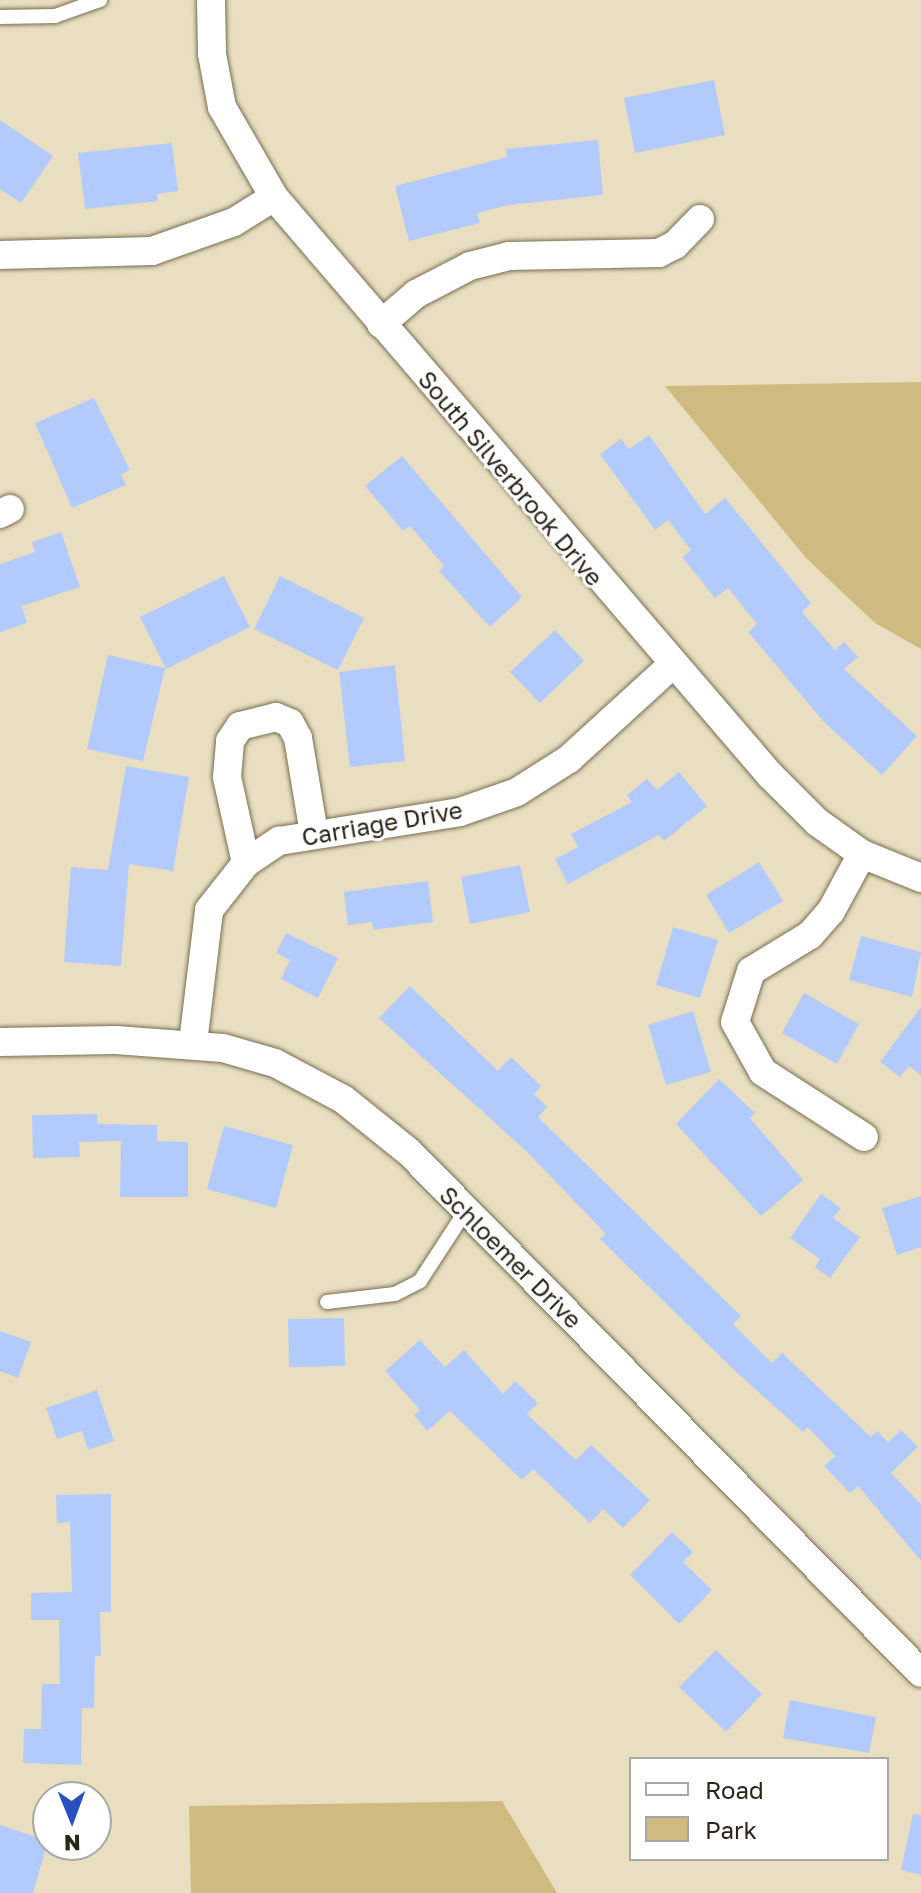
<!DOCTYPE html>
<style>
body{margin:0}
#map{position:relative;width:921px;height:1893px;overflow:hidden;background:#e9dfc0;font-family:"Golos Text",sans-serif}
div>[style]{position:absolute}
.green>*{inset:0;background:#cfbb80}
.building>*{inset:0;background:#b2cafc}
.roads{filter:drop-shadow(0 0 2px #786e53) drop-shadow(0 0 2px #786e53)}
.service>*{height:14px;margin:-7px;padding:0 7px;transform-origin:7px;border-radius:7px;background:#fff}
.minor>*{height:28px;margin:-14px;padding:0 14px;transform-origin:14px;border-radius:14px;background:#fff}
span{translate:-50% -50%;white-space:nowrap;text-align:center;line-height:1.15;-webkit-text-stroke:6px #fff;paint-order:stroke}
.street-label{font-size:24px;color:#292519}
.legend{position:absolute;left:629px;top:1757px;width:260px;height:104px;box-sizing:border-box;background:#fff;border:2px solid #a9a8a3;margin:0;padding:10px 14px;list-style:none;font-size:24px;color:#292519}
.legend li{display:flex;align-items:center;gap:16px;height:40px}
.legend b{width:40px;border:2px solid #a9a8a3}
.north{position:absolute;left:32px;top:1781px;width:80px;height:80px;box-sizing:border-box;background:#fff;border:2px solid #a9a8a3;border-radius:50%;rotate:179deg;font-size:22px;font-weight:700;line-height:32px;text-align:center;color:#292519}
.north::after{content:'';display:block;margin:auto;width:28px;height:36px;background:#2851c0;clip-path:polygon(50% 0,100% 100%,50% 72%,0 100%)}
</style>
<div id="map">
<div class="green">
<div style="clip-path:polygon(921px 382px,921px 649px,875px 623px,806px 558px,665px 386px)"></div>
<div style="clip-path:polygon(502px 1801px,557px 1893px,191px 1893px,189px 1806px)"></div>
</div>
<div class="building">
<div style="clip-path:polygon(714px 80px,725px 135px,635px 153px,624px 98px)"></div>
<div style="clip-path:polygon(0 120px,53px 156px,21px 203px,0 189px)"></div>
<div style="clip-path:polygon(598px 140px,603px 195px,509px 205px,477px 213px,480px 223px,409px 241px,395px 186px,507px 157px,506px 149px)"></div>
<div style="clip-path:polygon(172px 143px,178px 191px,157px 194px,158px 201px,85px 209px,78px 153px)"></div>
<div style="clip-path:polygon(94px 398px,130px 470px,121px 474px,126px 485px,72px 508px,35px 423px)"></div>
<div style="clip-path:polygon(649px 435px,705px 514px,725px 498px,811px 603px,802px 612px,835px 650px,844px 642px,858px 657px,844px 669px,917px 736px,882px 775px,823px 721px,748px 632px,757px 624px,728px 588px,715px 598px,682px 557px,691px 550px,668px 520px,655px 530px,600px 454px,621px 439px,629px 449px)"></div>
<div style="clip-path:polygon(402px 456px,522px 597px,490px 627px,439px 571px,444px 566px,410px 526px,403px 531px,365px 486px)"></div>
<div style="clip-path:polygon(61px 532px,80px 587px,22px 606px,27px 623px,0 632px,0 564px,35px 552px,32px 542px)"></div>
<div style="clip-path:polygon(224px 576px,250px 627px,166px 669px,140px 617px)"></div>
<div style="clip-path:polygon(280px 576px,364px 618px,338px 670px,254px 629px)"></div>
<div style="clip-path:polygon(555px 630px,584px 661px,540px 703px,510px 672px)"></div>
<div style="clip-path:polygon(108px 655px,165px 668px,143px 761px,87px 749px)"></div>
<div style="clip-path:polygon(395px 665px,405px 761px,350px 767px,339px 672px)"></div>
<div style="clip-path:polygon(126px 766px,189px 777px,173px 871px,129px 864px,121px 966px,64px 962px,71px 867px,108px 870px)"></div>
<div style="clip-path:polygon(679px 772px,707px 806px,664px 841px,659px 835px,568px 884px,555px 859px,578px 847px,571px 834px,632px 802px,627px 795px,647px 779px,657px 790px)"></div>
<div style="clip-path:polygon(759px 862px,783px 901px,729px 933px,706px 895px)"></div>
<div style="clip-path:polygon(520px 865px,530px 912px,470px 924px,461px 877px)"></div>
<div style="clip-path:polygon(428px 881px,433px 922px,373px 930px,372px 922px,348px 925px,344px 892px)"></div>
<div style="clip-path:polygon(673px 927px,718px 940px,700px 998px,656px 985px)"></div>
<div style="clip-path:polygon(286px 933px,338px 958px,318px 998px,281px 979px,290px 960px,276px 953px)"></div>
<div style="clip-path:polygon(861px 936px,921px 952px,912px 997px,849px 980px)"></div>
<div style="clip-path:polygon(410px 986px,498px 1071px,511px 1057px,541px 1086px,534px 1094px,547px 1107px,538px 1117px,741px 1316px,733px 1324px,772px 1363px,782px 1353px,871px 1437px,877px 1431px,888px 1442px,901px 1430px,918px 1447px,891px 1473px,921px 1504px,921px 1561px,858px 1486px,850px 1493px,824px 1466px,835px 1456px,808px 1427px,803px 1432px,734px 1370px,600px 1239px,606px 1234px,527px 1152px,379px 1018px)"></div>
<div style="clip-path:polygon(804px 993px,859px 1024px,837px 1064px,782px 1033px)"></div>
<div style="clip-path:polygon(921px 1007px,921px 1075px,909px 1066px,900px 1077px,880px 1062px)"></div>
<div style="clip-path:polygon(693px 1011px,711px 1072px,666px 1085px,648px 1025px)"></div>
<div style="clip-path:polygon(719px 1079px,755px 1113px,750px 1118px,803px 1180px,761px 1216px,676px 1124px)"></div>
<div style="clip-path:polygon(97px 1114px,97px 1124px,157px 1125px,157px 1141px,188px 1142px,188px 1197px,120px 1197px,121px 1141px,79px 1142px,80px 1157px,33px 1158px,32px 1115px)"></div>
<div style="clip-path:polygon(224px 1126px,293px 1145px,276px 1208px,207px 1189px)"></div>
<div style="clip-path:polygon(821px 1194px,841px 1208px,833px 1218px,860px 1237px,830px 1278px,815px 1267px,820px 1259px,790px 1238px)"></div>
<div style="clip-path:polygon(921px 1196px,921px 1247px,897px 1255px,882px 1208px)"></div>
<div style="clip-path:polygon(344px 1318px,345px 1366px,289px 1367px,288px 1319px)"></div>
<div style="clip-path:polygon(0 1331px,31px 1342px,18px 1378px,0 1371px)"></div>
<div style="clip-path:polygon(420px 1340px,445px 1367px,464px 1350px,503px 1394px,515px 1381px,538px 1403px,527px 1414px,576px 1460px,591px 1445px,650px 1500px,623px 1528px,603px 1509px,590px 1523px,533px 1469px,522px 1480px,450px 1411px,427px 1431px,414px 1415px,420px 1410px,385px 1371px)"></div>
<div style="clip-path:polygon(97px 1390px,114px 1441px,88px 1450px,82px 1431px,57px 1439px,46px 1408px)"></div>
<div style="clip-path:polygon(111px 1494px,111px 1612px,100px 1612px,101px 1656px,95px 1656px,94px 1708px,82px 1708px,81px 1765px,23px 1763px,24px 1729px,41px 1729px,42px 1684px,60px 1684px,59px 1620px,31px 1620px,31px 1593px,72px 1592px,70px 1522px,57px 1523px,56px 1495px)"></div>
<div style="clip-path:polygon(672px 1532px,693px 1552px,683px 1562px,712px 1590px,679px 1624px,630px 1575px)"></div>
<div style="clip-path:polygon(716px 1650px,762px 1694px,726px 1732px,679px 1687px)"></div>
<div style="clip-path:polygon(790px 1700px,876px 1717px,869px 1753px,783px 1738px)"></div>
<div style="clip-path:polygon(913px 1814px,921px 1815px,921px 1875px,901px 1870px)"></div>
<div style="clip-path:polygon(0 1825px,48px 1841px,33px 1893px,0 1893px)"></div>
</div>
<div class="roads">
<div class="service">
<div style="left:0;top:17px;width:55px;rotate:-1deg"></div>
<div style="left:55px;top:16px;width:48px;rotate:-19.6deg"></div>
<div style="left:327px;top:1302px;width:68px;rotate:-6.7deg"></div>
<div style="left:395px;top:1294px;width:28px;rotate:-27deg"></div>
<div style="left:420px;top:1281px;width:82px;rotate:-56.9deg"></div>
</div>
<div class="minor">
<div style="left:211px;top:0;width:54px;rotate:88.9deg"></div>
<div style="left:212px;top:54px;width:54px;rotate:79.3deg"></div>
<div style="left:222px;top:107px;width:104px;rotate:60deg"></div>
<div style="left:274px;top:197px;width:762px;rotate:49.37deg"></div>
<div style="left:770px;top:775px;width:66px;rotate:45deg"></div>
<div style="left:817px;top:822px;width:55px;rotate:35.4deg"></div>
<div style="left:862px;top:854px;width:64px;rotate:22.1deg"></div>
<div style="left:0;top:255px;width:152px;rotate:-1.5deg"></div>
<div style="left:152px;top:251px;width:87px;rotate:-19.5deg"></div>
<div style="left:234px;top:222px;width:47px;rotate:-32deg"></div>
<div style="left:381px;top:324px;width:46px;rotate:-40.6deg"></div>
<div style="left:416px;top:294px;width:61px;rotate:-27.4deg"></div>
<div style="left:470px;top:266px;width:40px;rotate:-14.4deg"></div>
<div style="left:509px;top:256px;width:150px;rotate:-1.1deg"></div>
<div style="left:659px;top:253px;width:18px;rotate:-27deg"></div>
<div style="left:675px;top:245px;width:36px;rotate:-46deg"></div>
<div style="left:0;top:514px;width:11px;rotate:-27deg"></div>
<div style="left:862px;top:854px;width:65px;rotate:118.5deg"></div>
<div style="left:831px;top:911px;width:32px;rotate:131deg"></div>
<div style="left:810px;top:935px;width:69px;rotate:148.6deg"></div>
<div style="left:751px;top:971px;width:53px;rotate:107.4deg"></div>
<div style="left:735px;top:1022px;width:57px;rotate:60.8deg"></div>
<div style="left:763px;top:1072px;width:120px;rotate:32.8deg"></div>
<div style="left:246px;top:863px;width:88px;rotate:-102.5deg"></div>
<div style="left:227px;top:777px;width:36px;rotate:-85deg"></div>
<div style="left:230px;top:741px;width:18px;rotate:-56deg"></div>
<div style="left:240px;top:726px;width:37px;rotate:-14deg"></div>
<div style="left:276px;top:717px;width:15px;rotate:23deg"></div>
<div style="left:290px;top:723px;width:17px;rotate:62deg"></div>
<div style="left:298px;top:738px;width:97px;rotate:80.5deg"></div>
<div style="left:0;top:1042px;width:116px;rotate:-1deg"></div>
<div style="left:116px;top:1040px;width:107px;rotate:4.3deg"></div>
<div style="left:223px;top:1048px;width:54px;rotate:16.1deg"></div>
<div style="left:275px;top:1063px;width:77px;rotate:27.9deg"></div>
<div style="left:343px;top:1099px;width:85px;rotate:38.8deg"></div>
<div style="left:409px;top:1152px;width:730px;rotate:45.5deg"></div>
<div style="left:193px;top:1043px;width:134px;rotate:-83.1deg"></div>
<div style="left:209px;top:910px;width:60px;rotate:-51.8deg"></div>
<div style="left:246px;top:863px;width:40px;rotate:-34deg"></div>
<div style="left:279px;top:841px;width:183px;rotate:-9.1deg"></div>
<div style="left:460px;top:812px;width:60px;rotate:-19.3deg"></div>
<div style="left:517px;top:792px;width:62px;rotate:-32.4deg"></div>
<div style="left:569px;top:759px;width:138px;rotate:-42.4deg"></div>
</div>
</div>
<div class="street-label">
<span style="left:511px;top:478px;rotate:50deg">South Silverbrook Drive</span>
<span style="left:382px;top:823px;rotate:-10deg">Carriage Drive</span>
<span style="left:511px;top:1257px;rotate:45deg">Schloemer Drive</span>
</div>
<ul class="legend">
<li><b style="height:10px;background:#fff"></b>Road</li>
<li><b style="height:22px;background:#cfbb80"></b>Park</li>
</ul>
<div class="north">N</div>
</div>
